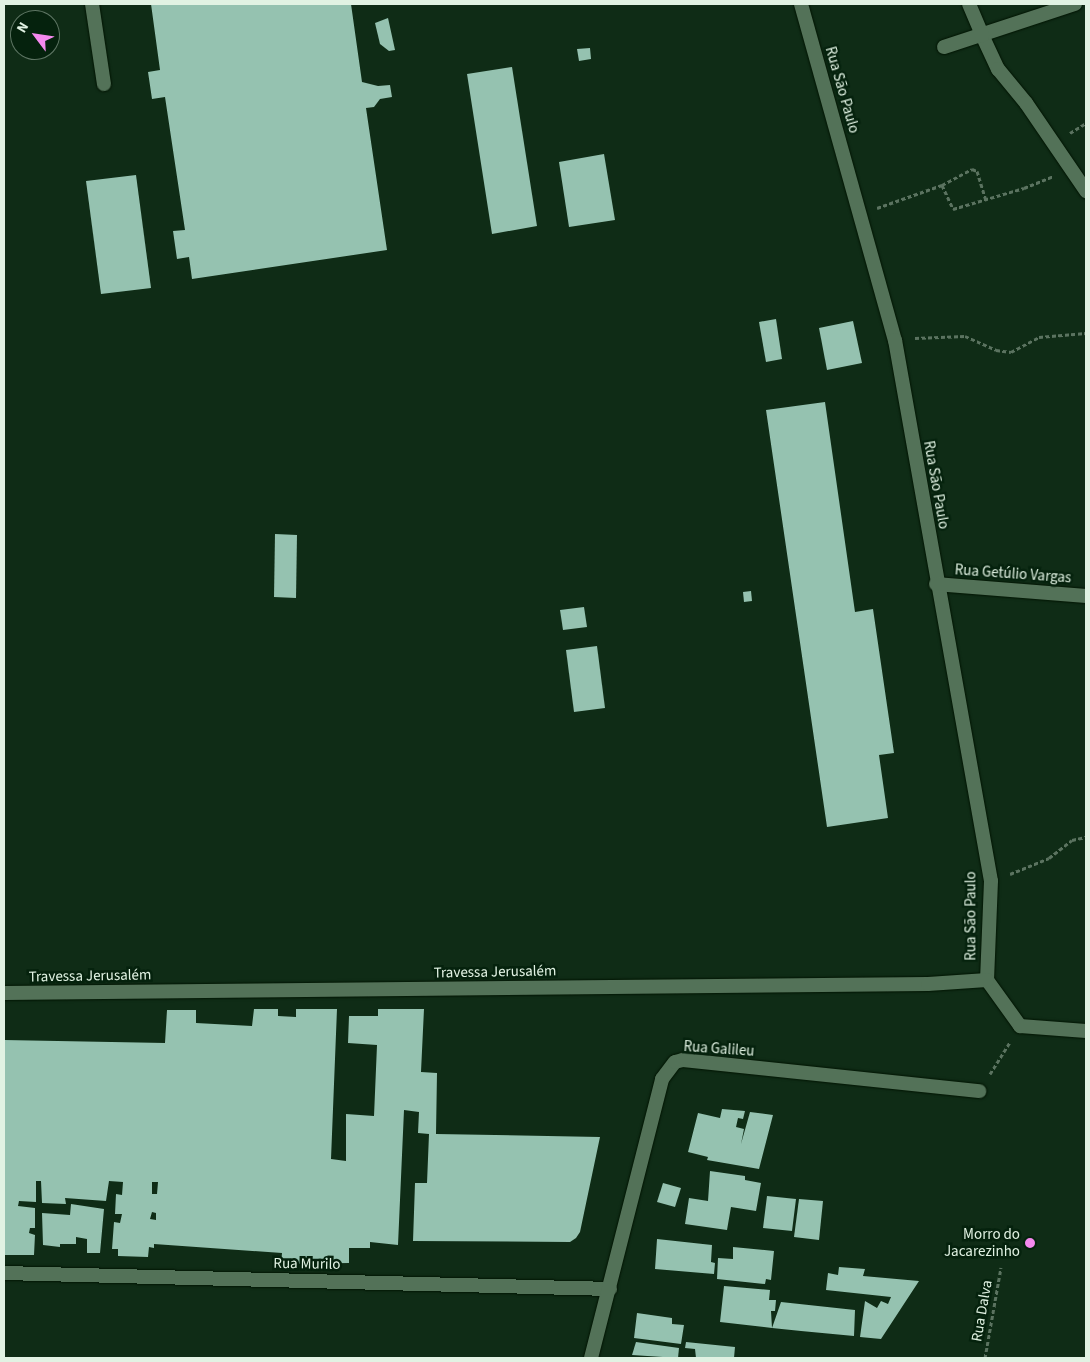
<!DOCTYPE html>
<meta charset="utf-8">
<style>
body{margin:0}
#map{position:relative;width:1090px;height:1362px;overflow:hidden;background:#0f2c16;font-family:"Source Sans 3",sans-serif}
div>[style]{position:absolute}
.building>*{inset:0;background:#95c2b0}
.path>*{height:3px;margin-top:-1.5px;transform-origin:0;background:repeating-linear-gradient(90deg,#5b7360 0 4px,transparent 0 6.5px)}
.roads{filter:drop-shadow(0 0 1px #001402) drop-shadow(0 0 1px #001402)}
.service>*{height:14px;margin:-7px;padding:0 7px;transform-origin:7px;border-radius:7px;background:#537258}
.minor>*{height:14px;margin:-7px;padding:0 7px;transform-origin:7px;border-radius:7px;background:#537258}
.dots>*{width:14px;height:14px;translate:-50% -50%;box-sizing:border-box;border:2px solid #05220d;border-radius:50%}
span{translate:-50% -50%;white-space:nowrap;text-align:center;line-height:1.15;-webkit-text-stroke:5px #05220d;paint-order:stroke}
.street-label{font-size:15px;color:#e1f2e3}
.poi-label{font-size:15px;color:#e1f2e3}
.right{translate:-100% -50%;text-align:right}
.frame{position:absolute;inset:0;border:5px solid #e1f2e3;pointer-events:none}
.north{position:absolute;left:10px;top:10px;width:50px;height:50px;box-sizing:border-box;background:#05220d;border:1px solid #5d7563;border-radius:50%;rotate:301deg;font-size:14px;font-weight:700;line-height:20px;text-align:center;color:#e1f2e3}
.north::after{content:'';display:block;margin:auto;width:18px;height:22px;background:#f589ee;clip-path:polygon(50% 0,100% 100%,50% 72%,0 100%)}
</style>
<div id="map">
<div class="building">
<div style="clip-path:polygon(151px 4px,351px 4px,362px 82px,378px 86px,390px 85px,392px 97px,380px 99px,374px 107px,366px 108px,387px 250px,192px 279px,189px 257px,177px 259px,173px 231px,185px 230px,165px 97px,152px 99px,148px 72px,160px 70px)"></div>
<div style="clip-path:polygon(388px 18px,395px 50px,389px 51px,380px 44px,375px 23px)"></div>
<div style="clip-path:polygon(590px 48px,591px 59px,579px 61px,577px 49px)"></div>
<div style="clip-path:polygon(512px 67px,537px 226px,492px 234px,467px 74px)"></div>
<div style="clip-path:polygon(604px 154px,615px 220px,569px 227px,559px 162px)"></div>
<div style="clip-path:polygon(136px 175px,151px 288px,101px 294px,86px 181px)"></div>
<div style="clip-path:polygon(776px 319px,782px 359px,766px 362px,759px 322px)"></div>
<div style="clip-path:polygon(853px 321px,862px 363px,827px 370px,819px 328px)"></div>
<div style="clip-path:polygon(825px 402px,855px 612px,873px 609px,894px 753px,879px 755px,888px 818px,827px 827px,766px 410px)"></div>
<div style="clip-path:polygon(275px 534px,297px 535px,296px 598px,274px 597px)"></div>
<div style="clip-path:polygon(751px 591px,752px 601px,744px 602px,743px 592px)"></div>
<div style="clip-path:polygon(584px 607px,587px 627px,563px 630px,560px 610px)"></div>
<div style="clip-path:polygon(597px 646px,605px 708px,574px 712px,566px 650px)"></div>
<div style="clip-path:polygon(evenodd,254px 1009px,278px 1009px,278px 1016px,296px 1017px,296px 1009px,337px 1009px,331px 1159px,346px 1161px,346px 1114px,374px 1116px,377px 1045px,348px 1043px,349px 1016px,378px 1016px,378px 1009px,424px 1009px,421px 1072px,437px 1073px,436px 1134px,600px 1137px,580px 1232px,576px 1238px,570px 1242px,413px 1241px,415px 1183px,427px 1183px,429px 1134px,418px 1133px,419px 1112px,404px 1110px,398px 1245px,370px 1242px,370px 1248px,349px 1248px,349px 1263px,281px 1264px,282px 1253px,154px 1244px,154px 1248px,149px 1247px,148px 1257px,118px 1256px,118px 1249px,112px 1249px,114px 1222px,120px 1223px,122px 1214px,115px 1214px,116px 1194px,122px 1195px,123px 1182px,109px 1181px,106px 1201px,65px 1198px,66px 1204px,42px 1203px,41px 1181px,36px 1181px,36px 1202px,19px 1201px,18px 1206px,35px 1208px,35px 1228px,30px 1228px,29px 1233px,35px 1235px,34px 1255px,4px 1255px,4px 1040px,165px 1043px,167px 1010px,196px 1010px,196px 1023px,252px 1026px,254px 1009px,152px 1182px,158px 1182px,157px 1194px,152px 1194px,152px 1182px,254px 1009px,152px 1212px,156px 1213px,156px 1220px,150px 1219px,152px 1212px)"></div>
<div style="clip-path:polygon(722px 1109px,745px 1111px,743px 1119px,738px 1118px,736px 1127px,744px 1129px,741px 1144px,750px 1112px,773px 1115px,759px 1169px,707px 1160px,708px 1157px,688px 1152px,698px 1113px,720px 1118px)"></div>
<div style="clip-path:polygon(710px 1171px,745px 1176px,745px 1180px,761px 1183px,756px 1211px,731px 1207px,727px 1230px,685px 1224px,689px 1198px,708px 1201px)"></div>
<div style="clip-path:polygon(663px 1183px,681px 1188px,675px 1207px,657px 1202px)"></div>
<div style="clip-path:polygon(767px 1196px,796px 1199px,792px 1231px,763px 1228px)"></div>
<div style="clip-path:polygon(799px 1199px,823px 1201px,819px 1240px,794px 1237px)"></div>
<div style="clip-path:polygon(71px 1204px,104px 1209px,100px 1253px,87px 1253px,87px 1239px,76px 1237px,76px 1244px,60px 1244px,60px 1247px,43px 1245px,42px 1213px,70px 1215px)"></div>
<div style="clip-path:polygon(657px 1239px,712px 1245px,711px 1262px,715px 1263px,714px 1274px,655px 1269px)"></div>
<div style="clip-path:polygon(733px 1247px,774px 1251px,771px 1280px,766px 1279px,765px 1284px,717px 1279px,718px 1258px,733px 1259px)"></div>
<div style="clip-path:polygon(839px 1267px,865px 1269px,863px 1276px,919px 1281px,881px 1339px,860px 1337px,865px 1301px,877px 1308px,881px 1301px,888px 1304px,891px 1297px,826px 1290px,828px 1273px,838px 1275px)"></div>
<div style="clip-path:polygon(724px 1286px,770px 1290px,769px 1300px,776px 1300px,775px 1311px,771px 1311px,772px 1328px,781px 1302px,855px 1310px,854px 1336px,801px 1331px,772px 1328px,720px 1322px)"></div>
<div style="clip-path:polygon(637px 1313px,672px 1318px,672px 1324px,684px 1325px,681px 1344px,634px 1338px)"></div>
<div style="clip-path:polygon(636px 1342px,679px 1348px,678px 1358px,632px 1355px)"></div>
<div style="clip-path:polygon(686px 1342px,735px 1347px,734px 1358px,696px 1358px,695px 1349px,685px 1348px)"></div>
</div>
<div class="path">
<div style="left:1070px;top:133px;width:19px;rotate:-32deg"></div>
<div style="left:942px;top:185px;width:26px;rotate:65deg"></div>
<div style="left:953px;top:209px;width:74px;rotate:-16.5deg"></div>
<div style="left:1024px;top:188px;width:31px;rotate:-22deg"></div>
<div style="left:877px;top:208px;width:69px;rotate:-19.5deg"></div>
<div style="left:942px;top:185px;width:34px;rotate:-28deg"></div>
<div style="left:972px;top:169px;width:5px;rotate:22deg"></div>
<div style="left:977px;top:171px;width:30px;rotate:73deg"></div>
<div style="left:915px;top:338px;width:50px;rotate:-2.3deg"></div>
<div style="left:965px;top:336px;width:34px;rotate:24deg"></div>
<div style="left:996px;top:350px;width:15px;rotate:8deg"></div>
<div style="left:1011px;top:352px;width:32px;rotate:-28deg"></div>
<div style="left:1039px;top:337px;width:47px;rotate:-4.9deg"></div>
<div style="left:1010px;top:874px;width:42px;rotate:-22.3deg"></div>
<div style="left:1049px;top:858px;width:29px;rotate:-38deg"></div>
<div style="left:1072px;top:840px;width:14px;rotate:-12deg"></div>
<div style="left:990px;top:1074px;width:38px;rotate:-58deg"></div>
<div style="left:985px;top:1358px;width:92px;rotate:-80deg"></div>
</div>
<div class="roads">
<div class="service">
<div style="left:92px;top:4px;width:81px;rotate:81.5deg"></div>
<div style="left:982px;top:35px;width:38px;rotate:65deg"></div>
<div style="left:998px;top:69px;width:44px;rotate:50.5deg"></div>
<div style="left:1026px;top:103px;width:107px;rotate:55.7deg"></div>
<div style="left:944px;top:47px;width:138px;rotate:-18.2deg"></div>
</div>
<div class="minor">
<div style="left:801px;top:4px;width:349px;rotate:74.4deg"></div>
<div style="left:895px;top:340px;width:549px;rotate:79.94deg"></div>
<div style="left:991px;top:881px;width:99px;rotate:92.3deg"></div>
<div style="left:969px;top:4px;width:34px;rotate:67deg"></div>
<div style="left:936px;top:584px;width:150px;rotate:4.6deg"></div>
<div style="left:987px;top:980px;width:57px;rotate:54.3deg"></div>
<div style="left:1020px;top:1026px;width:66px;rotate:4.3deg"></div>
<div style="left:4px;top:993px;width:924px;rotate:-0.56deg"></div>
<div style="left:928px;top:984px;width:59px;rotate:-3.9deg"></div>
<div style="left:4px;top:1273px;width:606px;rotate:1.51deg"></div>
<div style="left:591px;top:1358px;width:288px;rotate:-75.7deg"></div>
<div style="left:662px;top:1079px;width:21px;rotate:-53deg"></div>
<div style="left:675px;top:1062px;width:8px;rotate:-14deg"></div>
<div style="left:683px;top:1060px;width:298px;rotate:6deg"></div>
</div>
</div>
<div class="dots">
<div style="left:1030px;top:1243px;background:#f589ee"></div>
</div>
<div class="street-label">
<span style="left:842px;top:90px;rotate:74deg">Rua São Paulo</span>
<span style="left:936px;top:485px;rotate:80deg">Rua São Paulo</span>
<span style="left:1013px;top:574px;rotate:4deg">Rua Getúlio Vargas</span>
<span style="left:971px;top:916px;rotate:-90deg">Rua São Paulo</span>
<span style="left:495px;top:972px;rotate:-1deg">Travessa Jerusalém</span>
<span style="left:90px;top:976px;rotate:-1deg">Travessa Jerusalém</span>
<span style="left:719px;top:1049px;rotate:4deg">Rua Galileu</span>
<span style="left:307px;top:1264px;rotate:1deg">Rua Murilo</span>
<span style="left:982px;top:1311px;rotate:-80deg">Rua Dalva</span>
</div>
<div class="poi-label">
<span class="right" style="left:1020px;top:1243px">Morro do<br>Jacarezinho</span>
</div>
<div class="frame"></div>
<div class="north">N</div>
</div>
